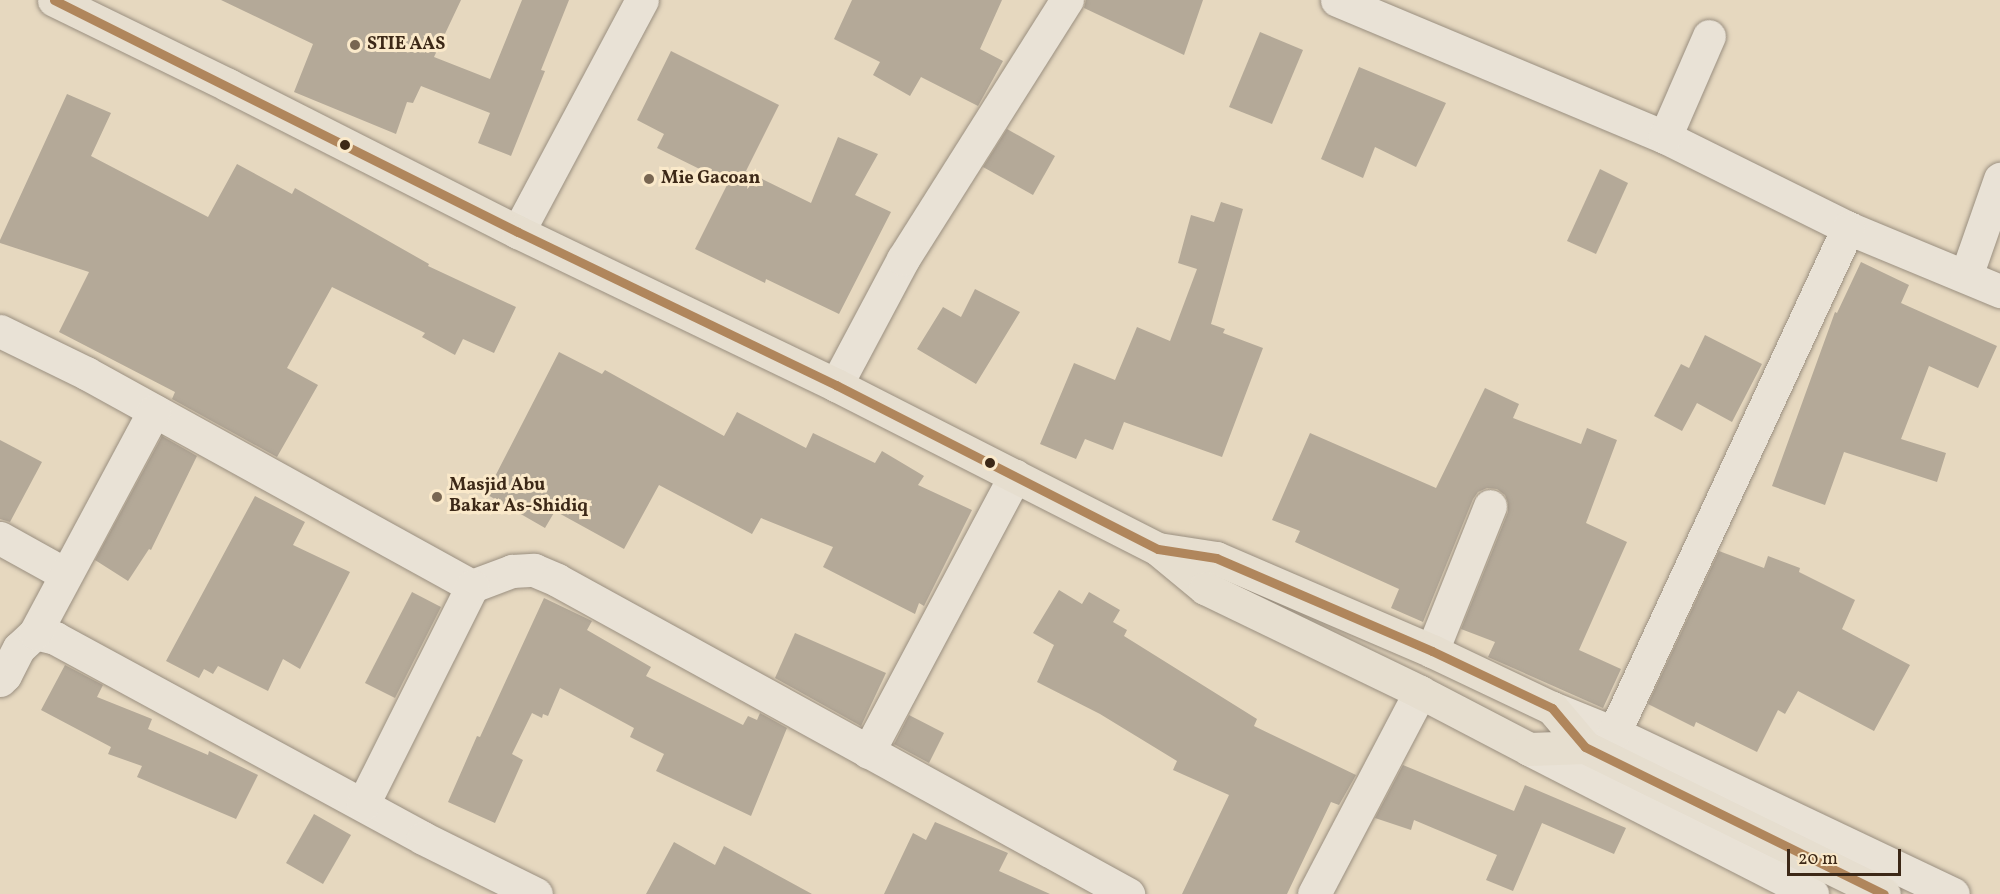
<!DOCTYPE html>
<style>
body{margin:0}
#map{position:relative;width:2000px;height:894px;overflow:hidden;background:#e6d8bf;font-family:Vollkorn,serif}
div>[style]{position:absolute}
.building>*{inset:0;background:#b4a998}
.roads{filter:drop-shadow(0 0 2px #9a8f80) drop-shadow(0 0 2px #9a8f80)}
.minor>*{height:33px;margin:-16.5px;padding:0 16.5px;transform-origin:16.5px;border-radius:16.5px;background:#e9e2d6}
.major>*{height:33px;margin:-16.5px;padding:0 16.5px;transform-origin:16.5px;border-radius:16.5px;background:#e6decf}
.bus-1>*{height:9px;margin:-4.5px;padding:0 4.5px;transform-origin:4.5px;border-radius:4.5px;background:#b0865c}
.dots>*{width:16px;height:16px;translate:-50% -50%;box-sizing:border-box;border:3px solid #fae9ca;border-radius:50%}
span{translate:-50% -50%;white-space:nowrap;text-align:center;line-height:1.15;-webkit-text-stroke:6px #fae9ca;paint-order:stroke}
.poi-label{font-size:18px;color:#3c2817;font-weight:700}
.left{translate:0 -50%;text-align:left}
.scale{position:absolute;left:1787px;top:849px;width:114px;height:27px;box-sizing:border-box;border:3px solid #3c2817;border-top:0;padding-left:8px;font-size:18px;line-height:21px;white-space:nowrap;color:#3c2817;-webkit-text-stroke:4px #fae9ca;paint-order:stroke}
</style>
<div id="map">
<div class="building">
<div style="clip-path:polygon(221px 0,461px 0,434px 57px,490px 79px,522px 0,569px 0,541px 70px,545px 71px,511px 156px,478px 143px,490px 113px,421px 86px,413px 103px,407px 102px,396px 134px,294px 92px,313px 44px)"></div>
<div style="clip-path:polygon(852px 0,1002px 0,980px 49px,1003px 61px,978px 106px,921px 77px,910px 96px,873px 75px,880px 62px,834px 39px)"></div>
<div style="clip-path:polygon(1086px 0,1203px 0,1184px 55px,1084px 8px)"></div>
<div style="clip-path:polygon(1260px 32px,1303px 50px,1272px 124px,1229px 107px)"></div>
<div style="clip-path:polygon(671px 51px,779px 105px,746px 171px,811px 203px,838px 137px,878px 154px,855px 195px,891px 212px,839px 314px,766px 279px,765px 283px,695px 249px,728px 183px,657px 148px,664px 134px,637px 120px)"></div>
<div style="clip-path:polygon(1359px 67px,1446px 103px,1416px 167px,1375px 147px,1363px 178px,1321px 159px)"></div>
<div style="clip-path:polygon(67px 94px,111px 113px,91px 156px,208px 217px,237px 164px,292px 194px,295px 188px,429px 264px,428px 266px,516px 307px,494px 353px,463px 339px,455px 355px,422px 337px,425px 333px,332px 287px,287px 368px,318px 385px,277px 457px,172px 399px,175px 392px,59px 332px,89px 272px,0 243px,0 240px)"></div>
<div style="clip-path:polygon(1007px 129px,1055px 156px,1033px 195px,983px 167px)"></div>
<div style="clip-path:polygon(1600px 169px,1628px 183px,1596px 254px,1567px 241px)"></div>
<div style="clip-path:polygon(1221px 202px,1243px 209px,1211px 324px,1225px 329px,1223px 333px,1263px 348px,1222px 457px,1124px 422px,1113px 450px,1085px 439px,1076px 459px,1040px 444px,1074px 363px,1115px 380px,1137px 327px,1170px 341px,1197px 269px,1178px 263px,1191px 215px,1214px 222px)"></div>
<div style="clip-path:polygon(1861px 262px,1909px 285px,1901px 303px,1997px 346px,1978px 388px,1929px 366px,1901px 439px,1946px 453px,1937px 482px,1844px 452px,1825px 505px,1772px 486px,1835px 312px,1837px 313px)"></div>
<div style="clip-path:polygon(975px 289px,1020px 312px,976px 384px,917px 349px,943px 307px,961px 317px)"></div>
<div style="clip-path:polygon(1705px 335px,1762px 364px,1732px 422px,1697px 403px,1682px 431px,1654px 416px,1681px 364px,1689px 368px)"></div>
<div style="clip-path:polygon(559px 352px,602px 374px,605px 370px,724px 436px,737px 412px,806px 448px,813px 433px,875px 463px,882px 451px,924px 476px,918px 485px,972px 510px,924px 606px,919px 603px,915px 614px,823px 567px,833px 547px,761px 518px,752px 534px,659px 485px,624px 549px,555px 511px,545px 528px,486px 494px)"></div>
<div style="clip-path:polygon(1485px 388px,1519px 404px,1513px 418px,1581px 444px,1587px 428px,1617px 440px,1586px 523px,1627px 542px,1579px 650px,1621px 669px,1603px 708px,1488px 657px,1495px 642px,1461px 629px,1508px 512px,1508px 503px,1505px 495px,1497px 489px,1487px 488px,1478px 492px,1473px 499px,1423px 622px,1391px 608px,1399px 589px,1295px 542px,1300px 531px,1272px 520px,1310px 433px,1436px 488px)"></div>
<div style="clip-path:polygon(162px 436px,197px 456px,151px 550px,149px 549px,128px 581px,95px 560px)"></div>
<div style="clip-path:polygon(0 440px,42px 462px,10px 522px,0 519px)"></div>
<div style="clip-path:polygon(255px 496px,305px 522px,293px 545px,350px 572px,300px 669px,283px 659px,268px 691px,218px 666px,213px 674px,204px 669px,199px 678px,166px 661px)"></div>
<div style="clip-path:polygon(1719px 551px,1764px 568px,1768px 556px,1800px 568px,1799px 572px,1855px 600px,1842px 629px,1910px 665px,1874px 731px,1798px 691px,1785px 714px,1778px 710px,1757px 752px,1696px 722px,1694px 727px,1648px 704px)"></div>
<div style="clip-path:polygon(1059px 590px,1082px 604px,1089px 592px,1120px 610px,1113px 622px,1127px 630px,1124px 636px,1257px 719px,1254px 726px,1356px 775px,1339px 805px,1331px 802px,1287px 894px,1182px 894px,1229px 795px,1173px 770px,1177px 761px,1100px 714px,1037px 682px,1054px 645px,1033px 633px)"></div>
<div style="clip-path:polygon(412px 592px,441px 607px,395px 698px,365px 683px)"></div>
<div style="clip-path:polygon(544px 598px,592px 621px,587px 630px,651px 667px,646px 676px,743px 725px,748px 716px,757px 720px,760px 713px,787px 728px,751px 816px,656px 771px,664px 754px,630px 737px,634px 728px,560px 688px,548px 716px,543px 714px,542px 718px,532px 713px,512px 754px,523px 760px,495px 823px,448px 802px,477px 736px,480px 737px)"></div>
<div style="clip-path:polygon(795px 633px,886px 673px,861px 726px,775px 678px)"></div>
<div style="clip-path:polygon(65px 665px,103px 685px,97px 697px,152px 719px,148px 729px,208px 755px,209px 751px,258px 775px,236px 819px,137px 777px,142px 766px,108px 754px,111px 747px,41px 710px)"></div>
<div style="clip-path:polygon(909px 715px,944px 733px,929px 763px,894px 744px)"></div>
<div style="clip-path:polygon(1403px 765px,1514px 811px,1525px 785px,1626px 828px,1614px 854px,1542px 823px,1513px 891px,1486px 880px,1497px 855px,1414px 820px,1411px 830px,1375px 818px)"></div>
<div style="clip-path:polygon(314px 814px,351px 835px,323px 884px,286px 863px)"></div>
<div style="clip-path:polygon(935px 822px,1008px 853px,999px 871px,1050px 894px,884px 894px,913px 833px,926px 840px)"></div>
<div style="clip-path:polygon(674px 842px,715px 865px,724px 846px,812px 894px,646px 894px)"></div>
</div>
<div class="roads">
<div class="minor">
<div style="left:1337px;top:0;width:355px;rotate:22.7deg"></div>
<div style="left:1665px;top:137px;width:204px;rotate:26.4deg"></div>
<div style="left:1848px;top:228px;width:165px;rotate:22.5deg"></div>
<div style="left:1665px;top:137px;width:110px;rotate:-66.5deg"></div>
<div style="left:518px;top:232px;width:263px;rotate:-61.9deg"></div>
<div style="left:1966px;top:276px;width:103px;rotate:-70.7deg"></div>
<div style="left:0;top:331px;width:96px;rotate:26deg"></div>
<div style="left:86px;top:373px;width:441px;rotate:28.9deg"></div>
<div style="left:472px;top:586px;width:43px;rotate:-20.6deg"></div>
<div style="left:512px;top:571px;width:22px;rotate:-3deg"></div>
<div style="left:534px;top:570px;width:25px;rotate:23deg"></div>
<div style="left:557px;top:580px;width:652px;rotate:28.81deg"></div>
<div style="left:836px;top:385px;width:143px;rotate:-62deg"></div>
<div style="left:903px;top:259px;width:307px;rotate:-57.7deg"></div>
<div style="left:0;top:538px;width:74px;rotate:29deg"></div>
<div style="left:35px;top:633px;width:21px;rotate:14deg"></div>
<div style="left:55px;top:638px;width:419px;rotate:28.5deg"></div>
<div style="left:423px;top:838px;width:126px;rotate:26.4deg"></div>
<div style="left:1432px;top:651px;width:156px;rotate:-68.2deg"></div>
<div style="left:0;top:680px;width:7px;rotate:-45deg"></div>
<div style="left:5px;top:675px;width:30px;rotate:-63deg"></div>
<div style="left:19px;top:648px;width:22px;rotate:-43deg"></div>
<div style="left:35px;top:633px;width:252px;rotate:-61.8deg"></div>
<div style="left:1552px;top:708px;width:67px;rotate:22deg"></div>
<div style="left:1614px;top:733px;width:375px;rotate:25.4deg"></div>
<div style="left:1614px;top:733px;width:557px;rotate:-65.14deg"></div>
<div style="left:1529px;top:749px;width:318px;rotate:27.1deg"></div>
<div style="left:868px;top:752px;width:313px;rotate:-62deg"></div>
<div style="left:363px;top:804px;width:244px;rotate:-63.4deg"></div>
<div style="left:1314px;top:894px;width:228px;rotate:-62.3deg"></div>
</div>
<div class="major">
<div style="left:54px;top:0;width:194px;rotate:26deg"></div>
<div style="left:228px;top:85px;width:325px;rotate:26.9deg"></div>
<div style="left:518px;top:232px;width:353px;rotate:25.7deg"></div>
<div style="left:836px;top:385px;width:361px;rotate:27deg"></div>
<div style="left:1158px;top:549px;width:59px;rotate:8.8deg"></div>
<div style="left:1216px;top:558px;width:235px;rotate:23.3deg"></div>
<div style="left:1432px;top:651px;width:133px;rotate:25.4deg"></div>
<div style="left:1552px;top:708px;width:51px;rotate:49.8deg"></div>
<div style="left:1585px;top:747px;width:333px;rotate:26.2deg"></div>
<div style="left:1159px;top:550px;width:60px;rotate:39.6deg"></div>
<div style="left:1205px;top:588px;width:239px;rotate:25.8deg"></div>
<div style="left:1420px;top:692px;width:123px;rotate:27.6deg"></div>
<div style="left:1529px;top:749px;width:56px;rotate:-2deg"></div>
</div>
</div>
<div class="bus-1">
<div style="left:54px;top:0;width:519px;rotate:26.57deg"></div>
<div style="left:518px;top:232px;width:353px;rotate:25.7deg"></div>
<div style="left:836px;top:385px;width:361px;rotate:27deg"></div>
<div style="left:1158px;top:549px;width:59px;rotate:8.8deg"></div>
<div style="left:1216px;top:558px;width:235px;rotate:23.3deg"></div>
<div style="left:1432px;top:651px;width:133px;rotate:25.4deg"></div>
<div style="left:1552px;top:708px;width:51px;rotate:49.8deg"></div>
<div style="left:1585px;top:747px;width:333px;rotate:26.2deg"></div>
</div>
<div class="dots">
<div style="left:355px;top:45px;background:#786652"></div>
<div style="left:345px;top:145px;background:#3c2817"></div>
<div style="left:649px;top:179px;background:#786652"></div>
<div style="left:990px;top:463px;background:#3c2817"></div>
<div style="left:437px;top:497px;background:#786652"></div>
</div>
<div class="poi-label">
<span class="left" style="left:367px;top:45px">STIE AAS</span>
<span class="left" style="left:661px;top:179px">Mie Gacoan</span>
<span class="left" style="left:449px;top:497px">Masjid Abu<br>Bakar As-Shidiq</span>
</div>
<div class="scale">20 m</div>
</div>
